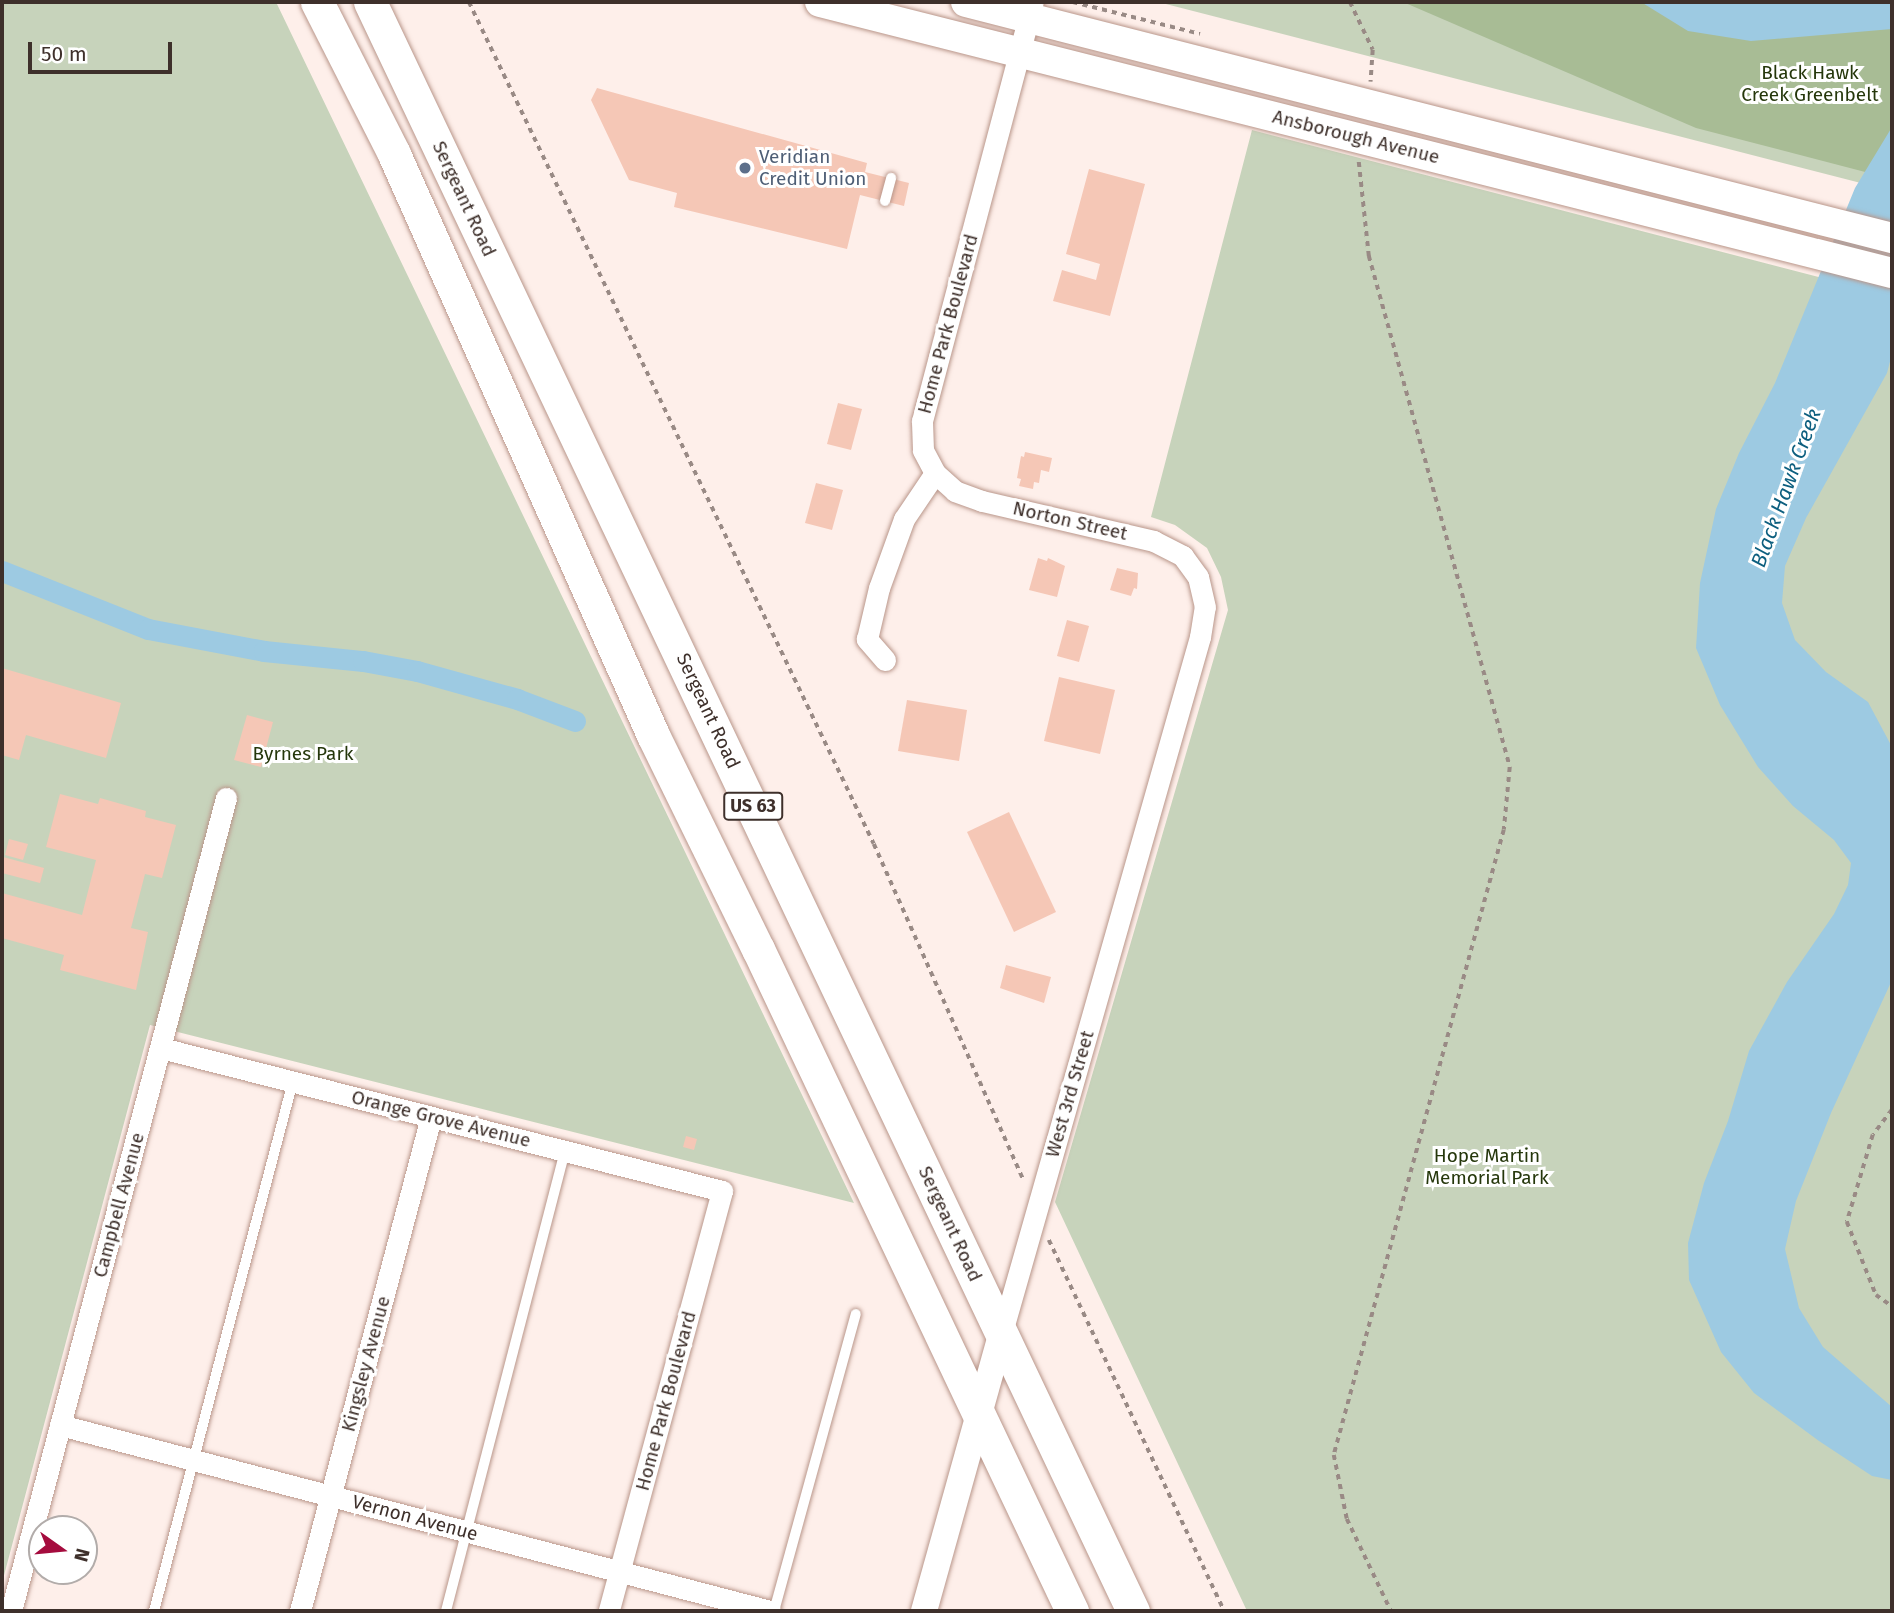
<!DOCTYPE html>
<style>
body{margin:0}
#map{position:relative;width:1894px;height:1613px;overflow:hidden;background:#feefea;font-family:"Fira Sans",sans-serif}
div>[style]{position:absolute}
.green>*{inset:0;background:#c7d3bb}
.forest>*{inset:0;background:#a8bc95}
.water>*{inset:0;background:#9dcae2}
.canal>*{height:21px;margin:-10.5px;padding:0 10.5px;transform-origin:10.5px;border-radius:10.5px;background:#9dcae2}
.building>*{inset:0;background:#f5c7b6}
.path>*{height:3.5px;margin-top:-1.75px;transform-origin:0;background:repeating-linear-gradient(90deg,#998a85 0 5px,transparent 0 10px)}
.roads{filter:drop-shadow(0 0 2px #b9968a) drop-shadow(0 0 2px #b9968a)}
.service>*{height:10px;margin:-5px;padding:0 5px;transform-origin:5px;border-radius:5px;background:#fff}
.minor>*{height:21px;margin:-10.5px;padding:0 10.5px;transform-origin:10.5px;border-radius:10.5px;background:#fff}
.tertiary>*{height:26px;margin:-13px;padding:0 13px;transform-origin:13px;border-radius:13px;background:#fff}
.secondary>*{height:30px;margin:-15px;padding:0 15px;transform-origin:15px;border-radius:15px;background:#fff}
.primary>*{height:33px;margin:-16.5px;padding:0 16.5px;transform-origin:16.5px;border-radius:16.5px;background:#fff}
.dots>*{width:19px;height:19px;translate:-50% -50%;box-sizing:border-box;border:4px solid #fff;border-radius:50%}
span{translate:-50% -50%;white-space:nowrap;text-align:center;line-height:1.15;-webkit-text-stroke:6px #fff;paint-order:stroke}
.shield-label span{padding:2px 5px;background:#fff;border:2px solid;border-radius:5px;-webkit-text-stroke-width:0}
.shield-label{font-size:18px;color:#3e302b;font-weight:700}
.park-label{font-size:19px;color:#25370b}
.street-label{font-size:19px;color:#3e302b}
.service-label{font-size:19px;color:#4e5e75}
.left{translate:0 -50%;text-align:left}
.water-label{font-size:21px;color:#0d5f7f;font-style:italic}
.frame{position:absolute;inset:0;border:4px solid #3e302b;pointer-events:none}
.north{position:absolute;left:28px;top:1515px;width:70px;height:70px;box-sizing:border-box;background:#fff;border:2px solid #b2acaa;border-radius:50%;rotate:105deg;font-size:19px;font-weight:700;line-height:28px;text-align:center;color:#3e302b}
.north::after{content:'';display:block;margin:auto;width:24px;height:32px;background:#a50c3e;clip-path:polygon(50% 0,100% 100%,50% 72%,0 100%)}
.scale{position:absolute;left:28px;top:42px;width:144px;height:32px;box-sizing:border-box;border:4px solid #3e302b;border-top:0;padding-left:9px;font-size:21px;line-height:24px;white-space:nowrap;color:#3e302b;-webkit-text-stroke:5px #fff;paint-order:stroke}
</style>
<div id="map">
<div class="green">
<div style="clip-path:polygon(2px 2px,276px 2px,854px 1203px,150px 1025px,2px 1583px)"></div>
<div style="clip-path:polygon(1158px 2px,1892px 2px,1892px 191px)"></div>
<div style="clip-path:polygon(1252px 130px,1892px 296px,1892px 1611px,1247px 1611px,1055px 1202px,1228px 610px,1221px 577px,1207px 548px,1175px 525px,1151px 517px)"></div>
</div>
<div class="forest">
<div style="clip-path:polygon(1403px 2px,1892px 2px,1892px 179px,1696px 128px)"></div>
</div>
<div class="water">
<div style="clip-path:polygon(1641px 2px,1892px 2px,1892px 29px,1751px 41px,1688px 31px)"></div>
<div style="clip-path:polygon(1892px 127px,1892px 354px,1887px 373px,1806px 518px,1785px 566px,1782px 603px,1795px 640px,1826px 672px,1868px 702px,1892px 747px,1892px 980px,1831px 1113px,1796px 1201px,1785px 1249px,1799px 1308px,1823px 1347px,1892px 1407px,1892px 1480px,1872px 1476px,1819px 1441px,1754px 1393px,1721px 1352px,1689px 1280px,1688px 1243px,1704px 1183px,1728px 1121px,1749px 1051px,1787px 982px,1834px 914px,1848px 885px,1851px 863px,1834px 840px,1793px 806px,1758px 767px,1720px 705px,1696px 648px,1700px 583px,1716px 509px,1739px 453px,1775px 383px,1855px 188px)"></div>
</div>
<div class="canal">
<div style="left:2px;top:571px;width:157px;rotate:21.7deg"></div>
<div style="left:148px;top:629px;width:118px;rotate:10.7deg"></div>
<div style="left:264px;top:651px;width:100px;rotate:5.8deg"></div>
<div style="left:363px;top:661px;width:55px;rotate:10.5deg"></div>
<div style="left:417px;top:671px;width:104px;rotate:15.6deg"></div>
<div style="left:517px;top:699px;width:62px;rotate:20.8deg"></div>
</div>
<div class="building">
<div style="clip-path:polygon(597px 88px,867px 163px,865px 172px,909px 183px,904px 206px,860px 195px,847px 249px,674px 207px,677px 193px,629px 180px,591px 100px)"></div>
<div style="clip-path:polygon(1089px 169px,1145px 184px,1110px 316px,1053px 301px,1062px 270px,1096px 280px,1100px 264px,1066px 254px)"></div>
<div style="clip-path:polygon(838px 403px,862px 409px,851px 450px,827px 444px)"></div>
<div style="clip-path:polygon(1025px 452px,1052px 458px,1049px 472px,1041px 470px,1039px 483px,1034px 482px,1033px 489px,1019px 486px,1021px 479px,1017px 478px,1021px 456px,1024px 457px)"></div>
<div style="clip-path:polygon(816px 483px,843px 490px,832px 530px,805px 523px)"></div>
<div style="clip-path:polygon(1038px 558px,1047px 561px,1048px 558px,1065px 566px,1057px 597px,1029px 590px)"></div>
<div style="clip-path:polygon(1117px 568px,1138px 573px,1137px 589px,1134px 588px,1131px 596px,1110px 590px)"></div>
<div style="clip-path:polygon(1067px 620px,1089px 626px,1079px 662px,1057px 656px)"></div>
<div style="clip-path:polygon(2px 668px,121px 703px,106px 758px,26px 735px,19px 760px,2px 755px)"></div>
<div style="clip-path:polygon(1059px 677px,1115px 690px,1100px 754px,1044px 741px)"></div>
<div style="clip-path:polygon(907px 700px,967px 710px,959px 761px,898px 751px)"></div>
<div style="clip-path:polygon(247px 715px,273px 722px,261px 767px,234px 760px)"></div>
<div style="clip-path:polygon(60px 794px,98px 804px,100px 798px,146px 811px,145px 817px,176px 825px,162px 878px,145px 874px,131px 928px,148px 932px,136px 990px,60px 970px,64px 955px,2px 938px,2px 893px,82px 915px,96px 860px,46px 847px)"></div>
<div style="clip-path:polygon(1009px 812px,1056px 912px,1014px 932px,967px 832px)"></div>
<div style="clip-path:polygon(9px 839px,28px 844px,23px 860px,5px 855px)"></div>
<div style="clip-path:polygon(3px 857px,44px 868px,40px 883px,2px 873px)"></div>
<div style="clip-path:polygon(1006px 965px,1051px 977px,1044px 1003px,1000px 988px)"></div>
<div style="clip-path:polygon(686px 1136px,697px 1139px,694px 1150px,683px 1147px)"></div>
</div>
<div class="path">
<div style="left:469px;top:2px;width:934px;rotate:64.31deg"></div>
<div style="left:874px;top:844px;width:369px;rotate:66deg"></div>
<div style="left:1073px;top:2px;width:131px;rotate:14.1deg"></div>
<div style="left:1350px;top:2px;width:53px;rotate:64.4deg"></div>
<div style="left:1373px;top:50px;width:32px;rotate:94deg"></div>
<div style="left:1359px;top:162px;width:95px;rotate:83.9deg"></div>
<div style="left:1369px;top:256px;width:530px;rotate:74.57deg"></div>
<div style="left:1510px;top:767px;width:63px;rotate:95.4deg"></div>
<div style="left:1504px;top:830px;width:648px;rotate:105.22deg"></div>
<div style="left:1334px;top:1455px;width:65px;rotate:78.5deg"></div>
<div style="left:1347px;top:1519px;width:102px;rotate:64.4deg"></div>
<div style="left:1892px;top:1110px;width:31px;rotate:127deg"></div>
<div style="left:1873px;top:1135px;width:91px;rotate:106.6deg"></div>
<div style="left:1847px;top:1222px;width:79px;rotate:68.3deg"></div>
<div style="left:1876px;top:1295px;width:19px;rotate:35deg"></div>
<div style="left:1049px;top:1240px;width:410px;rotate:64.7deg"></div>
</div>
<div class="roads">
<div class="service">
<div style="left:885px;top:201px;width:24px;rotate:-75deg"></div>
<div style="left:154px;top:1611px;width:548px;rotate:-75.3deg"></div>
<div style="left:446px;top:1611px;width:475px;rotate:-75.5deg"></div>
<div style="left:774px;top:1611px;width:308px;rotate:-74.6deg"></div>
</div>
<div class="minor">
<div style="left:885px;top:660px;width:28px;rotate:-131deg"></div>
<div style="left:867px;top:639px;width:52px;rotate:-76.8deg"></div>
<div style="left:879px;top:588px;width:73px;rotate:-70.1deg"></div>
<div style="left:904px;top:519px;width:55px;rotate:-56deg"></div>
<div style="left:161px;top:1048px;width:579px;rotate:14.3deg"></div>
<div style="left:722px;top:1191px;width:435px;rotate:105.1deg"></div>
<div style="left:1002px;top:1332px;width:723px;rotate:-74.1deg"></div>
<div style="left:1200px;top:637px;width:30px;rotate:-81deg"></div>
<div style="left:1205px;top:607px;width:31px;rotate:-103deg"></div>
<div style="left:1198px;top:577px;width:26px;rotate:-126deg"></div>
<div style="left:1183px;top:556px;width:33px;rotate:-153deg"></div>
<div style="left:1154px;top:541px;width:177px;rotate:-166.9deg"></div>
<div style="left:982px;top:501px;width:29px;rotate:-160deg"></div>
<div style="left:955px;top:491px;width:27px;rotate:-138deg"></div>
<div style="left:935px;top:473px;width:26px;rotate:-118deg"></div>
<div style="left:923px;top:450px;width:29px;rotate:-92deg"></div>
<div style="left:922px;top:421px;width:433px;rotate:-75.2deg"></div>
<div style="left:60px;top:1425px;width:734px;rotate:14.68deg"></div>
<div style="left:11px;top:1611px;width:841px;rotate:-75.19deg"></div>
<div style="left:300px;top:1611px;width:511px;rotate:-75.15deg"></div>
</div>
<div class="tertiary">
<div style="left:924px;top:1611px;width:290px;rotate:-74.4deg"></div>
</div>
<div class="secondary">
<div style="left:820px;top:2px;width:1106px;rotate:14.19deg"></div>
<div style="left:966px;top:2px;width:956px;rotate:14.3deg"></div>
</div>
<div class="primary">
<div style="left:317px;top:2px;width:170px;rotate:63.1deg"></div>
<div style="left:394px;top:154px;width:636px;rotate:65.97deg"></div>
<div style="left:653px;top:735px;width:238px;rotate:63.9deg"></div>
<div style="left:758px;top:949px;width:733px;rotate:64.62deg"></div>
<div style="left:370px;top:2px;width:1781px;rotate:64.63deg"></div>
</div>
</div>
<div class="dots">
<div style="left:745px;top:168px;background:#5c6f8a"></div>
</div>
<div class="shield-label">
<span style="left:753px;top:806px">US 63</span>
</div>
<div class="park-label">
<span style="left:1810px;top:84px">Black Hawk<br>Creek Greenbelt</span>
<span style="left:303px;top:754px">Byrnes Park</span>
<span style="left:1487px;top:1167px">Hope Martin<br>Memorial Park</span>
</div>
<div class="street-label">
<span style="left:1356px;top:137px;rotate:14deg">Ansborough Avenue</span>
<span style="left:464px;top:199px;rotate:65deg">Sergeant Road</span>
<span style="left:948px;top:324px;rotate:-75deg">Home Park Boulevard</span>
<span style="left:1070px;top:521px;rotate:13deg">Norton Street</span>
<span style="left:708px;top:711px;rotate:65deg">Sergeant Road</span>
<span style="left:1070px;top:1094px;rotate:-74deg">West 3rd Street</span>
<span style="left:441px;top:1119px;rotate:14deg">Orange Grove Avenue</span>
<span style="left:119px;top:1205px;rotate:-75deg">Campbell Avenue</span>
<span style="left:950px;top:1224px;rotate:65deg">Sergeant Road</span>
<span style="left:366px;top:1364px;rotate:-75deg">Kingsley Avenue</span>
<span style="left:666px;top:1401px;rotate:-75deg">Home Park Boulevard</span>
<span style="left:415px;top:1518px;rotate:15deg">Vernon Avenue</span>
</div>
<div class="service-label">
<span class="left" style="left:759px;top:168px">Veridian<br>Credit Union</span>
</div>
<div class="water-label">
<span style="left:1786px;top:488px;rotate:-70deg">Black Hawk Creek</span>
</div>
<div class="frame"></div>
<div class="north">N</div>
<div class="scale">50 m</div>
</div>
